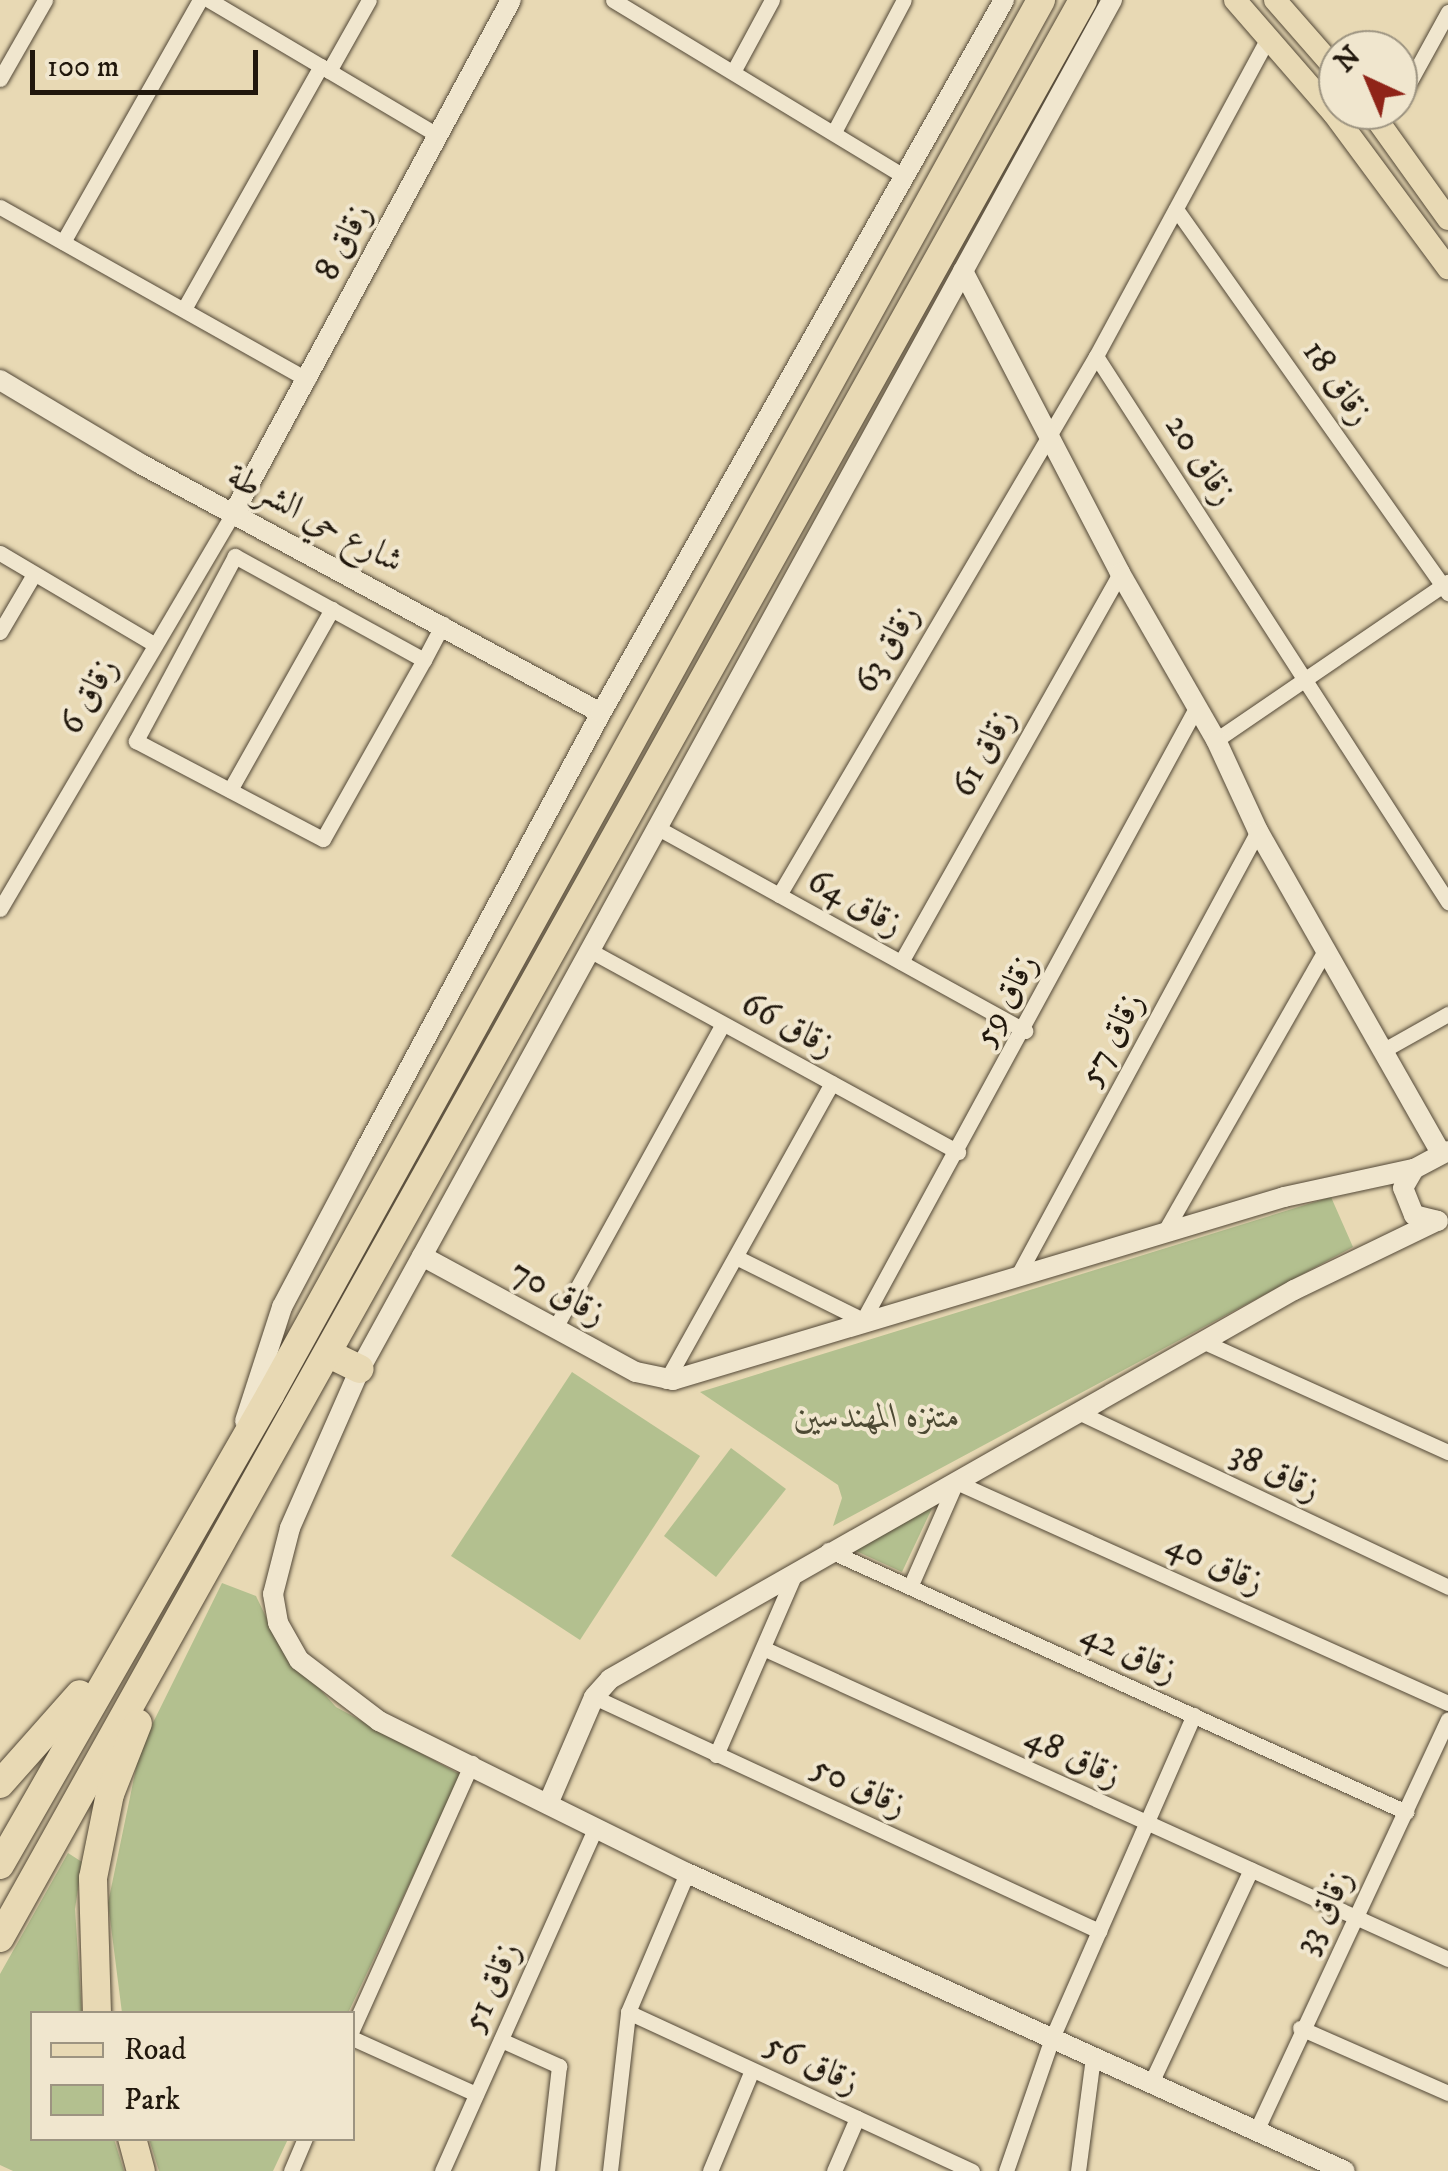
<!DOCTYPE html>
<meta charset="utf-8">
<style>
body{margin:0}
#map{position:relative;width:1448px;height:2171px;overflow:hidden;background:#e8d9b4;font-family:"IM FELL DW Pica",Amiri,serif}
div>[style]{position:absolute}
.green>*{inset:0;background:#b3c08f}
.roads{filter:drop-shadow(0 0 2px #534837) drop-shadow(0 0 2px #534837)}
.street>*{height:15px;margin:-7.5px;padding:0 7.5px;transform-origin:7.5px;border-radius:7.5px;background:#f0e6ce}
.secondary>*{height:20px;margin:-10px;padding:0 10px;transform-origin:10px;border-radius:10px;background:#f0e6ce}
.primary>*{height:22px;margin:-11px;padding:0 11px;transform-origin:11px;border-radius:11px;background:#e8d9b4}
.highway>*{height:28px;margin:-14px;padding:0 14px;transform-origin:14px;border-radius:14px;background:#e8d9b4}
span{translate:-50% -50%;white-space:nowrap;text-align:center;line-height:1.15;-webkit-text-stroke:8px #f0e6ce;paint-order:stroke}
.street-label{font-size:35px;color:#21180d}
.park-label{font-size:35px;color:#4d4a34;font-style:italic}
.legend{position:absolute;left:30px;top:2011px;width:325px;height:130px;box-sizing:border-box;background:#f0e6ce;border:2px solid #9d9481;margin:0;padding:12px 18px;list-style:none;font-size:30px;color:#21180d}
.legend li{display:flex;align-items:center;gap:20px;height:50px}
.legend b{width:50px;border:2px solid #9d9481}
.north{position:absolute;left:1318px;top:30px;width:100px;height:100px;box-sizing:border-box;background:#f0e6ce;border:2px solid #9d9481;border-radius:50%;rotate:316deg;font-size:28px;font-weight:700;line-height:40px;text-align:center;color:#21180d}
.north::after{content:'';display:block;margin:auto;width:35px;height:45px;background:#8f2418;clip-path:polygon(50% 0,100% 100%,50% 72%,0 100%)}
.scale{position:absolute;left:30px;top:50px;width:228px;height:45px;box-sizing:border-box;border:5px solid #21180d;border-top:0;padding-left:12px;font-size:30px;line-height:35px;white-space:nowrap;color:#21180d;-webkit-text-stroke:8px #f0e6ce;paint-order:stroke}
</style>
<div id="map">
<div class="green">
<div style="clip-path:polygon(1331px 1197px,1353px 1247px,833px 1526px,842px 1498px,838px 1485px,700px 1392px)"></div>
<div style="clip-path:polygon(572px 1372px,700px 1456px,580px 1640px,451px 1556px)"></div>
<div style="clip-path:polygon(731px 1448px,786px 1489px,716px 1577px,664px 1536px)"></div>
<div style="clip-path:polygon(935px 1502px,902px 1572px,854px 1550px)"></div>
<div style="clip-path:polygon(222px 1583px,256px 1596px,278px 1642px,336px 1707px,461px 1775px,348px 2013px,122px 2013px,108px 1903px,140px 1749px)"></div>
<div style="clip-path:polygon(68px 1853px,82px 1862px,75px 1909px,82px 2013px,32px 2014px,32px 2138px,114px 2139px,124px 2171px,13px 2171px,0 2165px,0 1974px)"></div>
<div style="clip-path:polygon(149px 2139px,149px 2138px,288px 2139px,273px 2171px,159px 2171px)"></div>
</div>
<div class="roads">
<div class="street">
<div style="left:209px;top:0;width:265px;rotate:30.6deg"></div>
<div style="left:613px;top:0;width:338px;rotate:31.2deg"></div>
<div style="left:1268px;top:38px;width:362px;rotate:118.4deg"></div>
<div style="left:1096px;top:356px;width:650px;rotate:57.19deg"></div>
<div style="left:329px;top:71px;width:81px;rotate:-60.6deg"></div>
<div style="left:733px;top:72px;width:82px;rotate:-61.6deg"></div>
<div style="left:0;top:79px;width:91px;rotate:-60.3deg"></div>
<div style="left:1398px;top:103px;width:104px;rotate:-61.2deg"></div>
<div style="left:834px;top:132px;width:149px;rotate:-62.1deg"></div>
<div style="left:0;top:207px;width:353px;rotate:29.3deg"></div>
<div style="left:1176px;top:209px;width:471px;rotate:54.7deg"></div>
<div style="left:63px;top:242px;width:278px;rotate:-60.5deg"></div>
<div style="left:184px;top:309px;width:279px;rotate:-60.6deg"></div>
<div style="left:0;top:553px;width:179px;rotate:30.6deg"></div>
<div style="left:0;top:632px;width:67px;rotate:-59.6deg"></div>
<div style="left:424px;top:660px;width:216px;rotate:-151.2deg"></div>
<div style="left:235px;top:556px;width:210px;rotate:118.2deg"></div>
<div style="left:136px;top:741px;width:211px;rotate:27.7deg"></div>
<div style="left:323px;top:839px;width:206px;rotate:-60.6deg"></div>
<div style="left:424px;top:660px;width:41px;rotate:-62.2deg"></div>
<div style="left:1216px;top:740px;width:281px;rotate:-34.3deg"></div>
<div style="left:230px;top:790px;width:208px;rotate:-60.6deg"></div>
<div style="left:656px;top:827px;width:422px;rotate:28.9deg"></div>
<div style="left:779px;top:895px;width:625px;rotate:-59.54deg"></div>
<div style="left:0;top:909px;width:459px;rotate:-59.5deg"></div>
<div style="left:589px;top:950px;width:421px;rotate:28.7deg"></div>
<div style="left:901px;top:962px;width:446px;rotate:-60.6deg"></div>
<div style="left:1382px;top:1051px;width:76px;rotate:-29.3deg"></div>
<div style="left:1165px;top:1231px;width:323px;rotate:-60.3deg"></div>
<div style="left:736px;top:1257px;width:142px;rotate:26.4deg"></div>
<div style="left:863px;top:1320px;width:699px;rotate:-61.45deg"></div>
<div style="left:1018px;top:1275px;width:505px;rotate:-61.61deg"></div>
<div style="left:555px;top:1328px;width:347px;rotate:-61.1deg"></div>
<div style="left:1202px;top:1341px;width:270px;rotate:24.3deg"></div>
<div style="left:666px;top:1381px;width:341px;rotate:-60.9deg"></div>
<div style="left:1076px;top:1411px;width:412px;rotate:25.3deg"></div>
<div style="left:828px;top:1550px;width:635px;rotate:24.38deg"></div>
<div style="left:910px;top:1587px;width:115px;rotate:-66.3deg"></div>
<div style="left:956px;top:1482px;width:539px;rotate:24.19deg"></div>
<div style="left:765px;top:1649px;width:750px;rotate:24.41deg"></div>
<div style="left:594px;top:1697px;width:557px;rotate:24.86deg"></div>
<div style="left:716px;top:1755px;width:201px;rotate:-66.5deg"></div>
<div style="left:628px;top:2012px;width:379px;rotate:24.8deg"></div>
<div style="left:1300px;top:2028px;width:162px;rotate:23.7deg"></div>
<div style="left:352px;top:2030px;width:293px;rotate:-65.8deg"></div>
<div style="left:352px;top:2038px;width:136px;rotate:24.3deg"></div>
<div style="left:501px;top:2040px;width:64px;rotate:24.1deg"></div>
<div style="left:559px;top:2066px;width:106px;rotate:96.5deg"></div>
<div style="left:1150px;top:2085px;width:238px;rotate:-64.9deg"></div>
<div style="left:1256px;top:2131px;width:454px;rotate:-65deg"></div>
<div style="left:291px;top:2171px;width:36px;rotate:-67deg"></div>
<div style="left:442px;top:2171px;width:377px;rotate:-65.9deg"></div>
<div style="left:610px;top:2171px;width:160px;rotate:-83.5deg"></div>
<div style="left:628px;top:2012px;width:151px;rotate:-67deg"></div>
<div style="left:710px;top:2171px;width:109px;rotate:-67.4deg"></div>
<div style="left:834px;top:2171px;width:58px;rotate:-66.5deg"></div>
<div style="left:1006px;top:2171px;width:141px;rotate:-70.9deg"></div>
<div style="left:1052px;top:2038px;width:353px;rotate:-66.3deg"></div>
<div style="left:1078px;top:2171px;width:115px;rotate:-82.5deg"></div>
</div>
<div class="secondary">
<div style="left:1112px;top:0;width:1562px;rotate:118.78deg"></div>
<div style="left:360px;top:1369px;width:174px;rotate:113.8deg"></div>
<div style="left:290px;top:1528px;width:68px;rotate:104.4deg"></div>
<div style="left:273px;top:1594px;width:29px;rotate:80deg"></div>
<div style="left:278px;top:1623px;width:43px;rotate:60.4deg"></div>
<div style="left:299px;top:1660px;width:101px;rotate:37.3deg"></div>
<div style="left:379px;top:1721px;width:343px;rotate:26.3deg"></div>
<div style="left:687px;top:1873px;width:722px;rotate:24.37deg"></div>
<div style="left:963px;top:271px;width:340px;rotate:62.5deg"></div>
<div style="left:1120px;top:573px;width:193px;rotate:60.1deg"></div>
<div style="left:1216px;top:740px;width:100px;rotate:65.2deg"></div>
<div style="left:1258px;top:831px;width:368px;rotate:60.4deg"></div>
<div style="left:0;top:380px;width:162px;rotate:30.8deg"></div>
<div style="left:139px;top:463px;width:525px;rotate:28.42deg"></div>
<div style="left:233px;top:514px;width:584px;rotate:-61.59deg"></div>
<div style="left:1438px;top:1221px;width:25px;rotate:-166deg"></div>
<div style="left:1414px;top:1215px;width:29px;rotate:-112deg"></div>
<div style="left:1403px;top:1188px;width:22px;rotate:-60deg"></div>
<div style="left:1414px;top:1169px;width:38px;rotate:-28deg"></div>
<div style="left:422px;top:1256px;width:243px;rotate:28.5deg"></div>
<div style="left:636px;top:1372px;width:38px;rotate:12deg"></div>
<div style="left:673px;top:1380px;width:638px;rotate:-16.67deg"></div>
<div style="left:1284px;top:1197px;width:133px;rotate:-12.2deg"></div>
<div style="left:245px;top:1421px;width:120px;rotate:-72deg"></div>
<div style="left:282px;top:1307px;width:173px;rotate:-62.1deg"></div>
<div style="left:363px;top:1154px;width:501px;rotate:-61.65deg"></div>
<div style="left:601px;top:713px;width:819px;rotate:-60.52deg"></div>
<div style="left:548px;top:1804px;width:116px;rotate:-66.7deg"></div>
<div style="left:594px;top:1697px;width:24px;rotate:-48deg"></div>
<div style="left:610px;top:1679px;width:787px;rotate:-29.63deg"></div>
<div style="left:1294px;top:1290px;width:159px;rotate:-25.8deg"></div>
</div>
<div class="primary">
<div style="left:1235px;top:0;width:151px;rotate:49deg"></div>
<div style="left:1334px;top:114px;width:192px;rotate:53.5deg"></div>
<div style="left:1275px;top:0;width:96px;rotate:48.8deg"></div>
<div style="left:1370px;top:110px;width:134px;rotate:54.4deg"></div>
</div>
<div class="highway">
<div style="left:329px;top:1354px;width:34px;rotate:26deg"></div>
<div style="left:0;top:1784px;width:120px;rotate:-48.4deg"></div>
<div style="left:0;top:1865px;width:542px;rotate:-60.12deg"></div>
<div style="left:270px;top:1395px;width:1594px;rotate:-61.07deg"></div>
<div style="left:0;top:1938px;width:2220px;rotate:-60.8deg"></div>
<div style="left:97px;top:2014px;width:136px;rotate:-91.7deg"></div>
<div style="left:93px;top:1878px;width:86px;rotate:-78.6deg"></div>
<div style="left:110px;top:1794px;width:76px;rotate:-68.5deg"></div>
<div style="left:132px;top:2138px;width:34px;rotate:75deg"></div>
</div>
</div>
<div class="street-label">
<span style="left:344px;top:242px;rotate:-62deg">زقاق 8</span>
<span style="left:1337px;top:383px;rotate:55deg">زقاق 18</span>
<span style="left:1200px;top:460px;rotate:57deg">زقاق 20</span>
<span style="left:315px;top:519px;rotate:28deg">شارع حي الشرطة</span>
<span style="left:887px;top:649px;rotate:-60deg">زقاق 63</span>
<span style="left:89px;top:696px;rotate:-60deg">زقاق 6</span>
<span style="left:984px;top:753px;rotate:-61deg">زقاق 61</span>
<span style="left:855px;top:903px;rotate:29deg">زقاق 64</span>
<span style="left:1006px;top:1000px;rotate:-62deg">زقاق 59</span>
<span style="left:788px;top:1025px;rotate:28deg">زقاق 66</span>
<span style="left:1112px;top:1039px;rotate:-62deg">زقاق 57</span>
<span style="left:558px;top:1293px;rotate:28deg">زقاق 70</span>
<span style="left:1275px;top:1472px;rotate:25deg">زقاق 38</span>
<span style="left:1215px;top:1564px;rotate:24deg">زقاق 40</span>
<span style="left:1129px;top:1653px;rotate:24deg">زقاق 42</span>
<span style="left:1073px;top:1757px;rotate:25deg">زقاق 48</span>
<span style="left:859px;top:1787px;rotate:25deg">زقاق 50</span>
<span style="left:1324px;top:1912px;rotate:-64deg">زقاق 33</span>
<span style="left:492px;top:1987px;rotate:-66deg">زقاق 51</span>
<span style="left:812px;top:2064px;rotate:25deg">زقاق 56</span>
</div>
<div class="park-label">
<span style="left:877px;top:1417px">متنزه المهندسين</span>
</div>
<ul class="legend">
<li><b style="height:12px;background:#e8d9b4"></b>Road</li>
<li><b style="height:28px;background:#b3c08f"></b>Park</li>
</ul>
<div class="north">N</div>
<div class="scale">100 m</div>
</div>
